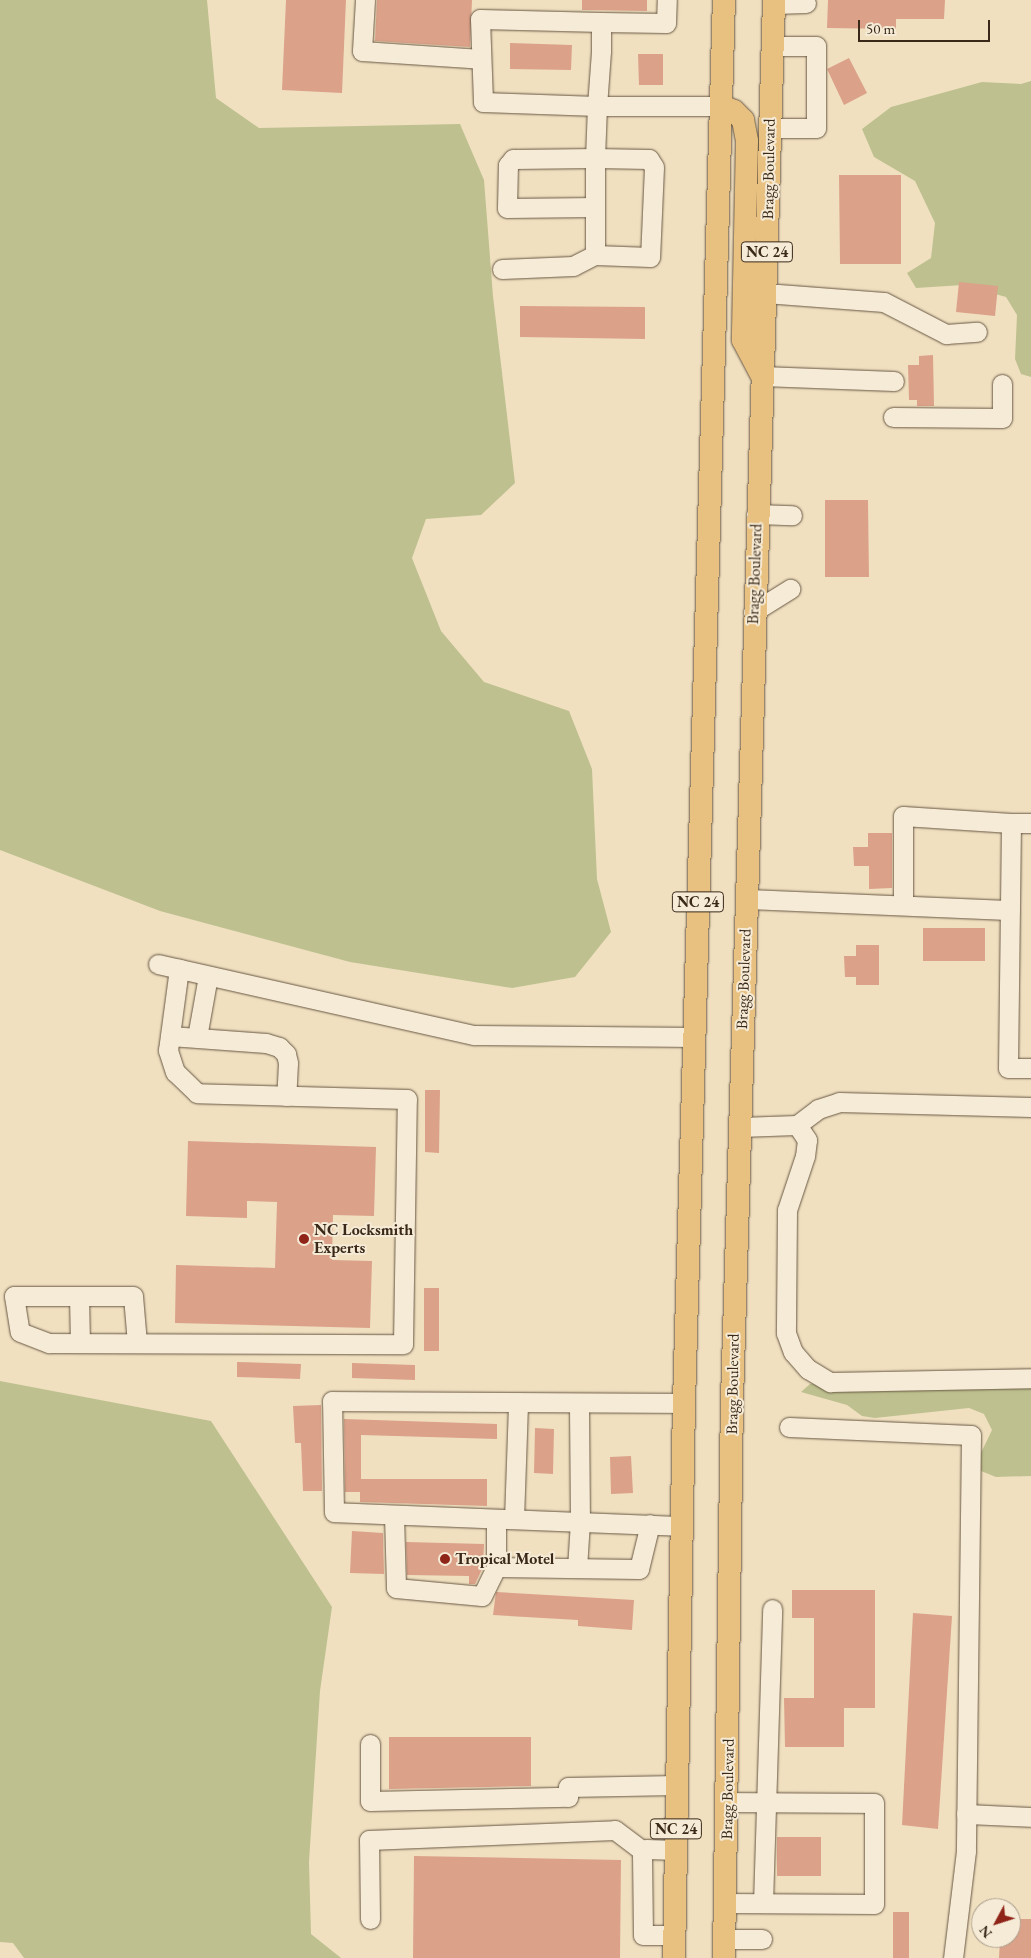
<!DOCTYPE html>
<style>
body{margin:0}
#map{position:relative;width:1031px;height:1958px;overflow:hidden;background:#f0e0c0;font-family:"EB Garamond",serif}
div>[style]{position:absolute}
.green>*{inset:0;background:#bec18f}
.building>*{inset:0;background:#dba189}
.roads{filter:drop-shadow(0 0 1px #685743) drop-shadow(0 0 1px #685743)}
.minor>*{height:19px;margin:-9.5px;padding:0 9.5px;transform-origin:9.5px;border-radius:9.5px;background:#f5ebd6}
.major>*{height:22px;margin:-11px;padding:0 11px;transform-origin:11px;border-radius:11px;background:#e8c080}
.dots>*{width:14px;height:14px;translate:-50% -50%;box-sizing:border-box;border:2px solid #f5ebd6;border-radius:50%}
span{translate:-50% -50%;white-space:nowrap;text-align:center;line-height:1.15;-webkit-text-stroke:4px #f5ebd6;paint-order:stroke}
.shield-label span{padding:1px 4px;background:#f5ebd6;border:1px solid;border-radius:4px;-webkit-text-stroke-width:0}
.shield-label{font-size:15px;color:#3a2919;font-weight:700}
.street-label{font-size:16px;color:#3a2919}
.poi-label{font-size:16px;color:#3a2919;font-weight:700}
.left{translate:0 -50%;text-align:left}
.north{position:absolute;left:971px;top:1898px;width:50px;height:50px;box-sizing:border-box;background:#f5ebd6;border:1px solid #aa9d8a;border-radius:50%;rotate:230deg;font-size:14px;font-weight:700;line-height:20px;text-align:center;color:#3a2919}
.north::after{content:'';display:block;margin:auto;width:18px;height:22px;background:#8f2418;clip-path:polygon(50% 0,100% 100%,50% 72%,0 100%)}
.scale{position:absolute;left:858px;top:20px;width:132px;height:22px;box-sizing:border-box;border:2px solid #3a2919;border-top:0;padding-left:6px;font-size:15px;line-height:18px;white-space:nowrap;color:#3a2919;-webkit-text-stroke:4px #f5ebd6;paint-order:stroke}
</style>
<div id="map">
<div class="green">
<div style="clip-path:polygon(0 0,207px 0,216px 98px,259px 128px,460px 124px,484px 180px,493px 296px,515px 483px,481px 515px,426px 519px,412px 558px,441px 631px,484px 682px,569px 711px,592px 769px,597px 879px,611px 932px,575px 977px,512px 988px,350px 962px,160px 911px,0 850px)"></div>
<div style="clip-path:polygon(1031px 81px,1031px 377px,1021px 374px,1015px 359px,1017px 315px,1006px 297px,963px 285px,916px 288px,907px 273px,931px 258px,935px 223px,915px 181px,874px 157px,862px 129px,891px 107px,982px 82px,1021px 84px)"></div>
<div style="clip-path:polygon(871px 1374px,1031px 1378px,1031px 1476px,996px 1477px,981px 1471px,979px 1457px,992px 1430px,984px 1414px,969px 1408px,875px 1418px,862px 1416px,847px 1405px,801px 1392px,810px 1384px)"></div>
<div style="clip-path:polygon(0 1381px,211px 1421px,332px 1607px,320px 1691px,309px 1862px,311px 1934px,341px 1958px,24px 1958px,13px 1943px,0 1942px)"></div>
</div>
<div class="building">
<div style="clip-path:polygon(286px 0,346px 0,342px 93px,282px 90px)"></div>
<div style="clip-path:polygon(377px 0,472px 0,470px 47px,375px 41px)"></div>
<div style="clip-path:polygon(582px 0,647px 0,647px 11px,582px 10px)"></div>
<div style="clip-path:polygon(828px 0,945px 0,944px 19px,896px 19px,896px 29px,827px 28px)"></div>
<div style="clip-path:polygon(510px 43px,572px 45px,571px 70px,510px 69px)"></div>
<div style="clip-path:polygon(638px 54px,663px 54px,663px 85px,639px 85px)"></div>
<div style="clip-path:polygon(849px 58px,867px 93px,844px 105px,827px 69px)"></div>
<div style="clip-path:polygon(839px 175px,901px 175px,901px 264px,840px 264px)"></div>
<div style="clip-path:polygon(959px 282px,998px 286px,995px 316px,956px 312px)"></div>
<div style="clip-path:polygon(520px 306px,645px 307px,645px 339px,520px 337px)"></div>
<div style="clip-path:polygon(933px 355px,934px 406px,917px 406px,917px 400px,909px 400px,908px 365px,919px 365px,919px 356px)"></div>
<div style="clip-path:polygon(825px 500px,868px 500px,869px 577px,825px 577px)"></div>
<div style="clip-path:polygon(868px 833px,892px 833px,892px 888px,869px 889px,869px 866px,854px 866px,853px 847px,868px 847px)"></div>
<div style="clip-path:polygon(923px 928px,985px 928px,985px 961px,923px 961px)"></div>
<div style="clip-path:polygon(856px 945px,879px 945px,879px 985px,856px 985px,856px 977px,845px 977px,844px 956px,856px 956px)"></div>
<div style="clip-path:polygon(425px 1090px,440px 1090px,439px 1153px,425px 1152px)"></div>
<div style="clip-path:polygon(188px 1141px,376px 1147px,374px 1216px,333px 1215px,332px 1260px,372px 1261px,370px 1328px,175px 1323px,176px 1265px,275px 1268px,277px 1202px,247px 1201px,247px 1218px,186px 1216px)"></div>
<div style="clip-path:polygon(424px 1288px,439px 1288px,439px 1351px,424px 1351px)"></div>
<div style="clip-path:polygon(237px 1362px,301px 1364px,300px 1379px,237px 1377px)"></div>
<div style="clip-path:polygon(352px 1363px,415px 1365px,415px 1380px,352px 1378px)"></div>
<div style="clip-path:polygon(321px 1405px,322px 1491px,303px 1491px,301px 1443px,295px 1443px,293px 1406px)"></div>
<div style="clip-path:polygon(344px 1419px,497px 1424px,497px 1439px,361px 1435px,361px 1479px,487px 1479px,487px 1506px,360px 1502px,360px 1492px,345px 1492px)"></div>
<div style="clip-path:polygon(535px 1428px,554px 1429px,553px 1474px,534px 1473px)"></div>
<div style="clip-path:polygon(631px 1456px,633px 1493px,611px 1494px,610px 1457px)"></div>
<div style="clip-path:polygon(352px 1531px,383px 1533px,384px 1574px,350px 1573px)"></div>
<div style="clip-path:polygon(406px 1542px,484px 1544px,483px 1567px,475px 1584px,469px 1584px,469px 1576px,407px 1575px)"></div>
<div style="clip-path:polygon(792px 1590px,875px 1590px,875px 1708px,844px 1708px,844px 1747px,785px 1747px,784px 1698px,814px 1698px,814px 1618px,792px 1618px)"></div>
<div style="clip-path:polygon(496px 1592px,634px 1600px,632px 1630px,578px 1626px,578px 1620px,493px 1615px)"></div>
<div style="clip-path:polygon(913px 1613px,952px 1616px,938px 1829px,902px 1825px)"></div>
<div style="clip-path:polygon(389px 1737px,531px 1737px,531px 1786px,389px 1789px)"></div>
<div style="clip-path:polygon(777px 1837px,821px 1837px,821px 1876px,777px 1876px)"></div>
<div style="clip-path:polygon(414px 1856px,621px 1860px,620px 1958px,413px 1958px)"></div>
<div style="clip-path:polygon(893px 1912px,909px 1912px,909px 1958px,893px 1958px)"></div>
<div style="clip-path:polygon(1011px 1919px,1031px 1919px,1031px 1958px,999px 1958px,1000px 1938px,1011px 1938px)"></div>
</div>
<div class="roads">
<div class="minor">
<div style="left:365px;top:0;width:51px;rotate:93.4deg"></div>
<div style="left:362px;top:51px;width:119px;rotate:3.8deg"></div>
<div style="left:774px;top:4px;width:32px;rotate:-2deg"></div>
<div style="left:601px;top:22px;width:65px;rotate:0.9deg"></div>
<div style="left:666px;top:23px;width:23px;rotate:-88deg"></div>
<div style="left:769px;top:128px;width:47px"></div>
<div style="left:816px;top:128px;width:82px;rotate:-90deg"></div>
<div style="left:816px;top:46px;width:44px;rotate:180deg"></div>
<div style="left:595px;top:207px;width:88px;rotate:179.3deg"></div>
<div style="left:507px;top:208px;width:43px;rotate:-88.7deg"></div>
<div style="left:508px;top:165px;width:8px;rotate:-50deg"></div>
<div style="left:513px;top:159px;width:82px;rotate:-0.7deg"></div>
<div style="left:595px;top:158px;width:54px;rotate:1.1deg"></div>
<div style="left:649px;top:159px;width:9px;rotate:58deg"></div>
<div style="left:654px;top:167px;width:90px;rotate:92.5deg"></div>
<div style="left:650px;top:257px;width:55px;rotate:-177.9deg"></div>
<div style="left:595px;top:255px;width:97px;rotate:-90deg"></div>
<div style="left:595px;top:158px;width:52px;rotate:-87.8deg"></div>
<div style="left:597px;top:106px;width:55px;rotate:-85.8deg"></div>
<div style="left:601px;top:51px;width:29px;rotate:-90deg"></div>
<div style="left:601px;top:22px;width:121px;rotate:-178.6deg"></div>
<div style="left:480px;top:19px;width:83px;rotate:87.9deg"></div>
<div style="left:483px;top:102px;width:114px;rotate:2deg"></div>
<div style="left:597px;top:106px;width:125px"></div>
<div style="left:502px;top:269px;width:71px;rotate:-2.4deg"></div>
<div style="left:573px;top:266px;width:25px;rotate:-27deg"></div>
<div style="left:765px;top:293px;width:119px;rotate:4.3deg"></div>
<div style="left:884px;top:302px;width:70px;rotate:27.3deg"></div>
<div style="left:946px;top:334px;width:31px;rotate:-4deg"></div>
<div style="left:762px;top:376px;width:132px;rotate:2.2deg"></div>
<div style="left:893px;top:417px;width:109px;rotate:0.5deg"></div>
<div style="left:1002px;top:418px;width:34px;rotate:-90deg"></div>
<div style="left:756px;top:514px;width:36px;rotate:2deg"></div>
<div style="left:753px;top:612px;width:44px;rotate:-31.9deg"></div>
<div style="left:1031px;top:823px;width:20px;rotate:180deg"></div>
<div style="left:1011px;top:823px;width:245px;rotate:90.7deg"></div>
<div style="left:1008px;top:1068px;width:23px"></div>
<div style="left:746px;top:899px;width:264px;rotate:2.4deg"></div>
<div style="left:903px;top:905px;width:89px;rotate:-90deg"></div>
<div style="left:903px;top:816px;width:108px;rotate:3.7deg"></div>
<div style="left:158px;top:964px;width:324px;rotate:12.7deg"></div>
<div style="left:474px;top:1035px;width:220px;rotate:0.5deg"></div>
<div style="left:170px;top:1036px;width:96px;rotate:4.2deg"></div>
<div style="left:266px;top:1043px;width:14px;rotate:17deg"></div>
<div style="left:279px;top:1047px;width:10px;rotate:45deg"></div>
<div style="left:286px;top:1054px;width:9px;rotate:77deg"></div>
<div style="left:288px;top:1063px;width:33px;rotate:93deg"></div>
<div style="left:197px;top:1037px;width:62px;rotate:-79.8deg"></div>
<div style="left:797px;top:1125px;width:26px;rotate:-37deg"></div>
<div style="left:818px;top:1109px;width:22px;rotate:-18deg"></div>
<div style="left:839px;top:1102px;width:192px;rotate:1.5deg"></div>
<div style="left:740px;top:1127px;width:57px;rotate:-2deg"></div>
<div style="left:797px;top:1125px;width:18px;rotate:56deg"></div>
<div style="left:807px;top:1140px;width:16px;rotate:97deg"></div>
<div style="left:805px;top:1156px;width:57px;rotate:108.4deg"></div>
<div style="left:787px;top:1210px;width:123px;rotate:90.5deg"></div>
<div style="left:786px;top:1333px;width:20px;rotate:70deg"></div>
<div style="left:793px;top:1352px;width:23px;rotate:49deg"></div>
<div style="left:808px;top:1369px;width:26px;rotate:31deg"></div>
<div style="left:830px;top:1382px;width:201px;rotate:-1.1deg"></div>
<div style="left:79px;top:1296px;width:47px;rotate:88.8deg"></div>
<div style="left:137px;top:1343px;width:47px;rotate:-94.9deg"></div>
<div style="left:133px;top:1296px;width:119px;rotate:180deg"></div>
<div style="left:14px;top:1296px;width:36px;rotate:81deg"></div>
<div style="left:20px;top:1332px;width:31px;rotate:21deg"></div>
<div style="left:49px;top:1343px;width:354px;rotate:0.2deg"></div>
<div style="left:403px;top:1344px;width:245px;rotate:-89.1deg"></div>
<div style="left:407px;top:1099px;width:210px;rotate:-178.4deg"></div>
<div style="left:197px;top:1093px;width:30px;rotate:-136deg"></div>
<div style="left:175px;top:1072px;width:23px;rotate:-108deg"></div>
<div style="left:168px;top:1050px;width:82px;rotate:-82.3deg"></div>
<div style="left:789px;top:1427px;width:182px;rotate:2.5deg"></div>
<div style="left:971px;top:1435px;width:416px;rotate:90.7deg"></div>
<div style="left:966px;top:1851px;width:108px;rotate:96.9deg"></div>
<div style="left:394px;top:1515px;width:73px;rotate:88.4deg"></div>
<div style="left:396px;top:1588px;width:86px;rotate:5.3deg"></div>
<div style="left:482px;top:1596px;width:32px;rotate:-64deg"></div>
<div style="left:496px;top:1567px;width:143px;rotate:0.8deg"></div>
<div style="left:639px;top:1569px;width:46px;rotate:-76.3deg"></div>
<div style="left:514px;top:1519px;width:117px;rotate:-88deg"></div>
<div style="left:681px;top:1526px;width:347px;rotate:-177.7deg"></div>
<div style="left:334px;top:1512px;width:111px;rotate:-91deg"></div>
<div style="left:332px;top:1401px;width:352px;rotate:0.3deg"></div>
<div style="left:496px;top:1567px;width:48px;rotate:-90deg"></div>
<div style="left:577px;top:1568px;width:46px;rotate:-86.3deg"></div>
<div style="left:580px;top:1522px;width:119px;rotate:-90.5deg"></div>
<div style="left:370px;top:1744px;width:57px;rotate:90deg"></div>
<div style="left:370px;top:1801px;width:198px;rotate:-1.2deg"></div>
<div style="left:568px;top:1797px;width:10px;rotate:-90deg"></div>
<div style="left:568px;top:1787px;width:109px;rotate:-1.1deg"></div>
<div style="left:966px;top:1814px;width:65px;rotate:2.6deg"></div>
<div style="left:726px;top:1903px;width:148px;rotate:0.4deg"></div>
<div style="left:874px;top:1904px;width:101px;rotate:-90deg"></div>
<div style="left:874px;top:1803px;width:146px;rotate:-179.6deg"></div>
<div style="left:763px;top:1903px;width:294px;rotate:-88.2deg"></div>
<div style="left:370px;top:1919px;width:79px;rotate:-90.7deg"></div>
<div style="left:369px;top:1840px;width:246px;rotate:-2.3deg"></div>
<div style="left:615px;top:1830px;width:35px;rotate:37deg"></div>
<div style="left:675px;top:1935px;width:32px;rotate:180deg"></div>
<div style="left:643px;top:1935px;width:81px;rotate:-90.7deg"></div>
<div style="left:642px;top:1854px;width:6px;rotate:-51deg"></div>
<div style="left:646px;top:1849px;width:30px;rotate:2deg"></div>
<div style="left:725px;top:1939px;width:37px"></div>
</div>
<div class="major">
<div style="left:722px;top:106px;width:13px;rotate:23deg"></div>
<div style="left:734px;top:111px;width:13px;rotate:45deg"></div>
<div style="left:743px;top:120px;width:21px;rotate:79deg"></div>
<div style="left:747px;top:141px;width:199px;rotate:91.2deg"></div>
<div style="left:743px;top:340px;width:41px;rotate:62.2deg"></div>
<div style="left:674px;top:1958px;width:555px;rotate:-88.97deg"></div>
<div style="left:684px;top:1403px;width:1404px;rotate:-88.37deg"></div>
<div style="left:724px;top:1958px;width:558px;rotate:-89.18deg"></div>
<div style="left:732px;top:1400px;width:1401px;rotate:-88.28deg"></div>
</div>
</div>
<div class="dots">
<div style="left:304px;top:1239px;background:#8f2418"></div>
<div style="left:445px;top:1559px;background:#8f2418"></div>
</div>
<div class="shield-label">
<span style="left:767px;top:252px">NC 24</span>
<span style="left:698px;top:902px">NC 24</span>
<span style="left:676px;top:1829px">NC 24</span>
</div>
<div class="street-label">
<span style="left:769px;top:169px;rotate:-89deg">Bragg Boulevard</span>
<span style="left:755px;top:574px;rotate:-88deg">Bragg Boulevard</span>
<span style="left:744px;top:979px;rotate:-88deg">Bragg Boulevard</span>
<span style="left:733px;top:1384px;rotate:-89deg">Bragg Boulevard</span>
<span style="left:728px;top:1789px;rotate:-89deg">Bragg Boulevard</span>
</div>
<div class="poi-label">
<span class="left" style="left:314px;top:1239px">NC Locksmith<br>Experts</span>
<span class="left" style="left:455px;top:1559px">Tropical Motel</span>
</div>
<div class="north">N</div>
<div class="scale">50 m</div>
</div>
